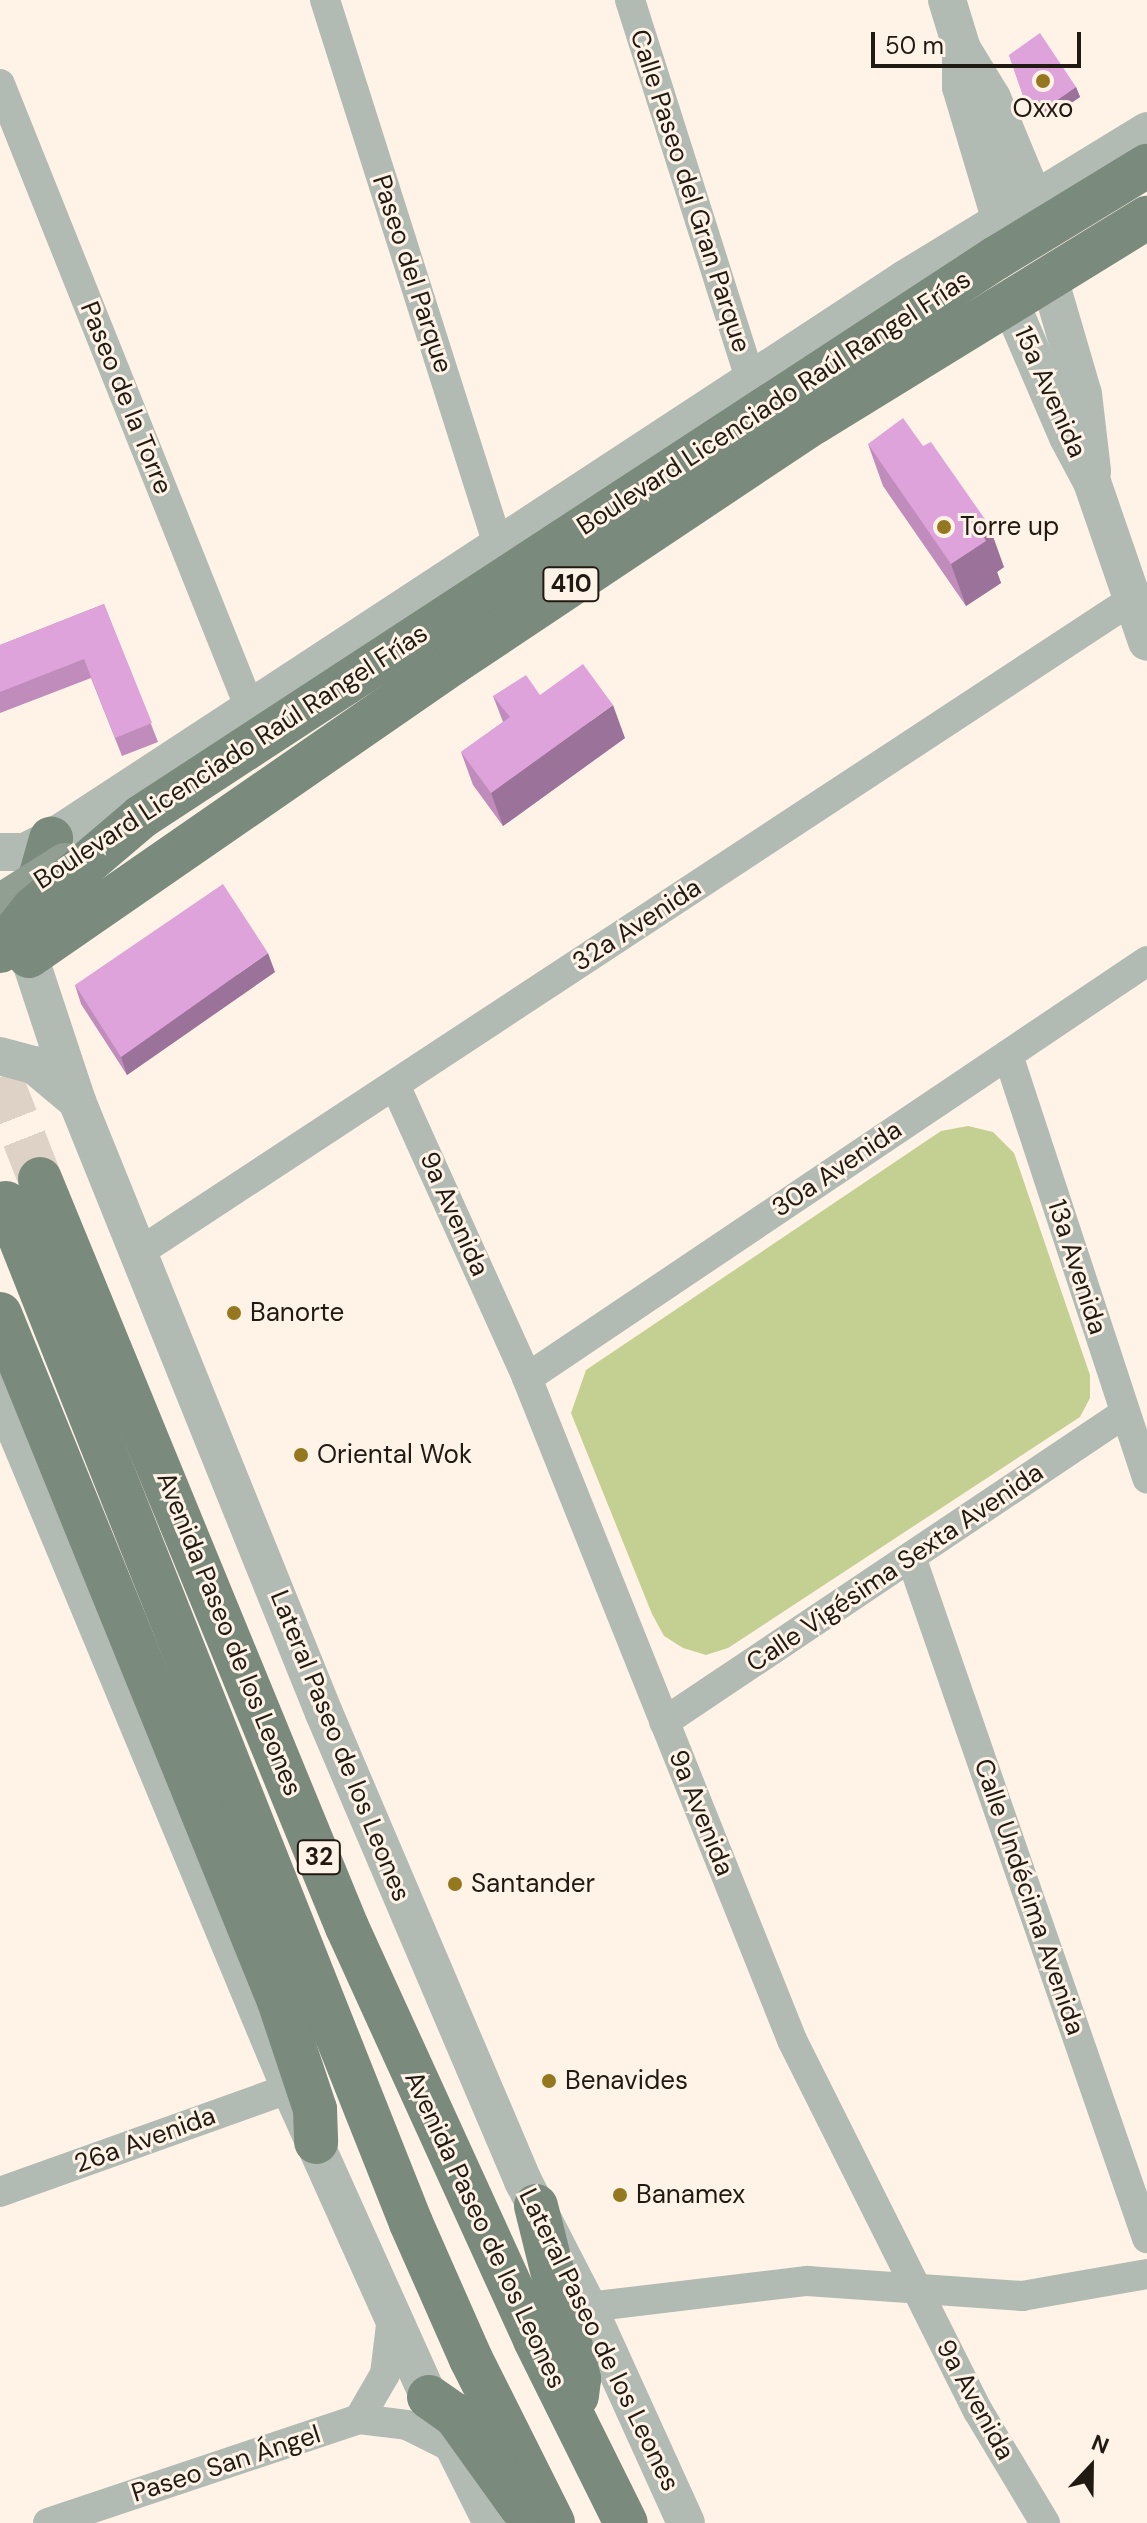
<!DOCTYPE html>
<meta charset="utf-8">
<style>
body{margin:0}
#map{position:relative;width:1147px;height:2523px;overflow:hidden;background:#fff3e7;font-family:"DM Sans",sans-serif}
div>[style]{position:absolute}
.green>*{inset:0;background:#c3d092}
.primary-tunnel>*{height:44px;margin-top:-22px;transform-origin:0;background:repeating-linear-gradient(90deg,#ded2c7 0 44px,transparent 0 66px)}
.minor>*{height:30px;margin:-15px;padding:0 15px;transform-origin:15px;border-radius:15px;background:#b2bbb3}
.tertiary>*{height:38px;margin:-19px;padding:0 19px;transform-origin:19px;border-radius:19px;background:#b2bbb3}
.primary>*{height:44px;margin:-22px;padding:0 22px;transform-origin:22px;border-radius:22px;background:#7a8a7c}
.secondary-bridge>*{height:42px;margin:-21px;padding:0 21px;transform-origin:21px;border-radius:21px;background:#919f93}
.primary-bridge>*{height:44px;margin:-22px;padding:0 22px;transform-origin:22px;border-radius:22px;background:#7a8a7c}
.wall>*{inset:0;background:#bf8cbb}
.shaded-wall>*{inset:0;background:#9b7299}
.building>*{inset:0;background:#dea3da}
.dots>*{width:22px;height:22px;translate:-50% -50%;box-sizing:border-box;border:4px solid #fff3e7;border-radius:50%}
span{translate:-50% -50%;white-space:nowrap;text-align:center;line-height:1.15;-webkit-text-stroke:6px #fff3e7;paint-order:stroke}
.shield-label span{padding:2px 6px;background:#fff3e7;border:2px solid;border-radius:6px;-webkit-text-stroke-width:0}
.shield-label{font-size:24px;color:#211a13;font-weight:700}
.poi-label{font-size:26px;color:#211a13}
.left{translate:0 -50%;text-align:left}
.street-label{font-size:26px;color:#211a13}
.north{position:absolute;left:1051px;top:2427px;width:80px;height:80px;-webkit-text-stroke:6px #fff3e7;paint-order:stroke;rotate:22deg;font-size:22px;font-weight:700;line-height:32px;text-align:center;color:#211a13}
.north::after{content:'';display:block;margin:auto;width:28px;height:36px;background:#211a13;clip-path:polygon(50% 0,100% 100%,50% 72%,0 100%)}
.scale{position:absolute;left:871px;top:32px;width:210px;height:36px;box-sizing:border-box;border:4px solid #211a13;border-top:0;padding-left:10px;font-size:24px;line-height:28px;white-space:nowrap;color:#211a13;-webkit-text-stroke:6px #fff3e7;paint-order:stroke}
</style>
<div id="map">
<div class="green">
<div style="clip-path:polygon(968px 1126px,993px 1132px,1014px 1153px,1090px 1375px,1090px 1398px,1080px 1417px,728px 1648px,706px 1655px,683px 1648px,664px 1636px,652px 1614px,571px 1413px,586px 1370px,941px 1131px)"></div>
</div>
<div class="primary-tunnel">
<div style="left:0;top:1077px;width:110px;rotate:68.6deg"></div>
</div>
<div class="minor">
<div style="left:325px;top:0;width:575px;rotate:72.38deg"></div>
<div style="left:630px;top:0;width:401px;rotate:72.4deg"></div>
<div style="left:0;top:84px;width:675px;rotate:68.18deg"></div>
<div style="left:1008px;top:1055px;width:446px;rotate:71.8deg"></div>
<div style="left:395px;top:1085px;width:321px;rotate:65.7deg"></div>
<div style="left:527px;top:1378px;width:713px;rotate:68.18deg"></div>
<div style="left:792px;top:2040px;width:415px;rotate:63.4deg"></div>
<div style="left:978px;top:2411px;width:131px;rotate:59.1deg"></div>
<div style="left:141px;top:1251px;width:1187px;rotate:-33.32deg"></div>
<div style="left:527px;top:1378px;width:747px;rotate:-33.92deg"></div>
<div style="left:911px;top:1557px;width:721px;rotate:70.89deg"></div>
<div style="left:664px;top:1722px;width:555px;rotate:-33.83deg"></div>
<div style="left:0;top:2192px;width:308px;rotate:-19.7deg"></div>
<div style="left:588px;top:2307px;width:221px;rotate:-6.8deg"></div>
<div style="left:807px;top:2281px;width:216px;rotate:4deg"></div>
<div style="left:1022px;top:2296px;width:127px;rotate:-10deg"></div>
<div style="left:359px;top:2419px;width:52px;rotate:-60deg"></div>
<div style="left:385px;top:2374px;width:57px;rotate:-83deg"></div>
<div style="left:48px;top:2523px;width:328px;rotate:-18.5deg"></div>
<div style="left:359px;top:2419px;width:48px;rotate:7.1deg"></div>
<div style="left:407px;top:2425px;width:51px;rotate:26.6deg"></div>
</div>
<div class="tertiary">
<div style="left:947px;top:0;width:51px;rotate:73deg"></div>
<div style="left:962px;top:49px;width:57px;rotate:58.5deg"></div>
<div style="left:992px;top:98px;width:113px;rotate:67.5deg"></div>
<div style="left:961px;top:55px;width:32px;rotate:90deg"></div>
<div style="left:961px;top:87px;width:140px;rotate:73.4deg"></div>
<div style="left:1049px;top:278px;width:121px;rotate:73.7deg"></div>
<div style="left:1083px;top:394px;width:78px;rotate:83.3deg"></div>
<div style="left:1010px;top:302px;width:147px;rotate:66.8deg"></div>
<div style="left:1068px;top:437px;width:51px;rotate:61.9deg"></div>
<div style="left:1092px;top:482px;width:169px;rotate:71deg"></div>
<div style="left:0;top:852px;width:25px"></div>
<div style="left:25px;top:852px;width:29px;rotate:-27deg"></div>
<div style="left:51px;top:839px;width:1021px;rotate:-33.25deg"></div>
<div style="left:905px;top:279px;width:284px;rotate:-31.4deg"></div>
<div style="left:29px;top:956px;width:153px;rotate:71.7deg"></div>
<div style="left:77px;top:1101px;width:660px;rotate:68.02deg"></div>
<div style="left:324px;top:1713px;width:509px;rotate:66.96deg"></div>
<div style="left:523px;top:2181px;width:142px;rotate:62.7deg"></div>
<div style="left:588px;top:2307px;width:237px;rotate:65.6deg"></div>
<div style="left:0;top:1056px;width:35px;rotate:15deg"></div>
<div style="left:34px;top:1065px;width:56px;rotate:39.9deg"></div>
<div style="left:0;top:1392px;width:754px;rotate:67.38deg"></div>
<div style="left:290px;top:2088px;width:339px;rotate:65.8deg"></div>
<div style="left:429px;top:2397px;width:141px;rotate:63.4deg"></div>
</div>
<div class="primary">
<div style="left:141px;top:817px;width:1022px;rotate:-33.18deg"></div>
<div style="left:996px;top:258px;width:177px;rotate:-31.4deg"></div>
<div style="left:48px;top:905px;width:13px;rotate:-129deg"></div>
<div style="left:40px;top:895px;width:17px;rotate:-90deg"></div>
<div style="left:40px;top:878px;width:41px;rotate:-74.2deg"></div>
<div style="left:29px;top:956px;width:515px;rotate:-34.65deg"></div>
<div style="left:453px;top:663px;width:435px;rotate:-33.7deg"></div>
<div style="left:815px;top:422px;width:390px;rotate:-31.6deg"></div>
<div style="left:40px;top:1179px;width:809px;rotate:67.69deg"></div>
<div style="left:347px;top:1927px;width:454px;rotate:65.5deg"></div>
<div style="left:535px;top:2340px;width:204px;rotate:63.6deg"></div>
<div style="left:6px;top:1203px;width:1097px;rotate:68.34deg"></div>
<div style="left:411px;top:2223px;width:149px;rotate:66.2deg"></div>
<div style="left:471px;top:2359px;width:183px;rotate:63.4deg"></div>
<div style="left:0;top:1314px;width:741px;rotate:67.9deg"></div>
<div style="left:279px;top:2001px;width:114px;rotate:71.6deg"></div>
<div style="left:315px;top:2109px;width:33px;rotate:88deg"></div>
<div style="left:536px;top:2206px;width:178px;rotate:76deg"></div>
<div style="left:579px;top:2379px;width:17px;rotate:97deg"></div>
<div style="left:429px;top:2397px;width:32px;rotate:35deg"></div>
<div style="left:455px;top:2415px;width:113px;rotate:54.3deg"></div>
</div>
<div class="secondary-bridge">
<div style="left:0;top:905px;width:77px;rotate:-32.2deg"></div>
</div>
<div class="primary-bridge">
<div style="left:0;top:951px;width:53px;rotate:-51.8deg"></div>
<div style="left:33px;top:909px;width:142px;rotate:-40.4deg"></div>
</div>
<div class="wall">
<div style="clip-path:polygon(1009px 55px,1076px 87px,1080px 97px,1049px 118px,1029px 112px)"></div>
<div style="clip-path:polygon(868px 444px,1004px 567px,997px 572px,1001px 583px,966px 606px,883px 486px)"></div>
<div style="clip-path:polygon(104px 604px,158px 742px,122px 756px,91px 678px,0 713px,0 645px)"></div>
<div style="clip-path:polygon(540px 695px,625px 738px,503px 826px,473px 785px,461px 752px,503px 722px,493px 696px)"></div>
<div style="clip-path:polygon(275px 972px,127px 1075px,81px 1004px,75px 985px)"></div>
</div>
<div class="shaded-wall">
<div style="clip-path:polygon(1076px 87px,1080px 97px,1049px 118px,1046px 108px)"></div>
<div style="clip-path:polygon(989px 525px,1004px 567px,997px 572px,1001px 583px,966px 606px,951px 564px,981px 531px)"></div>
<div style="clip-path:polygon(613px 705px,625px 738px,503px 826px,491px 793px)"></div>
<div style="clip-path:polygon(268px 953px,275px 972px,127px 1075px,121px 1057px)"></div>
</div>
<div class="building">
<div style="clip-path:polygon(1040px 33px,1076px 87px,1046px 108px,1025px 102px,1009px 55px)"></div>
<div style="clip-path:polygon(903px 418px,923px 446px,931px 442px,989px 525px,981px 531px,986px 541px,951px 564px,868px 444px)"></div>
<div style="clip-path:polygon(104px 604px,152px 723px,115px 738px,84px 659px,0 692px,0 645px)"></div>
<div style="clip-path:polygon(583px 664px,613px 705px,491px 793px,461px 752px,510px 717px,493px 696px,526px 675px,540px 695px)"></div>
<div style="clip-path:polygon(223px 884px,268px 953px,121px 1057px,75px 985px)"></div>
</div>
<div class="dots">
<div style="left:1043px;top:81px;background:#94771e"></div>
<div style="left:944px;top:527px;background:#94771e"></div>
<div style="left:234px;top:1313px;background:#94771e"></div>
<div style="left:301px;top:1455px;background:#94771e"></div>
<div style="left:455px;top:1884px;background:#94771e"></div>
<div style="left:549px;top:2081px;background:#94771e"></div>
<div style="left:620px;top:2195px;background:#94771e"></div>
</div>
<div class="shield-label">
<span style="left:571px;top:584px">410</span>
<span style="left:319px;top:1857px">32</span>
</div>
<div class="poi-label">
<span style="left:1043px;top:109px">Oxxo</span>
<span class="left" style="left:960px;top:527px">Torre up</span>
<span class="left" style="left:250px;top:1313px">Banorte</span>
<span class="left" style="left:317px;top:1455px">Oriental Wok</span>
<span class="left" style="left:471px;top:1884px">Santander</span>
<span class="left" style="left:565px;top:2081px">Benavides</span>
<span class="left" style="left:636px;top:2195px">Banamex</span>
</div>
<div class="street-label">
<span style="left:690px;top:191px;rotate:72deg">Calle Paseo del Gran Parque</span>
<span style="left:412px;top:274px;rotate:72deg">Paseo del Parque</span>
<span style="left:1050px;top:392px;rotate:66deg">15a Avenida</span>
<span style="left:126px;top:398px;rotate:68deg">Paseo de la Torre</span>
<span style="left:774px;top:403px;rotate:-33deg">Boulevard Licenciado Raúl Rangel Frías</span>
<span style="left:231px;top:757px;rotate:-33deg">Boulevard Licenciado Raúl Rangel Frías</span>
<span style="left:637px;top:925px;rotate:-33deg">32a Avenida</span>
<span style="left:837px;top:1169px;rotate:-34deg">30a Avenida</span>
<span style="left:454px;top:1214px;rotate:66deg">9a Avenida</span>
<span style="left:1077px;top:1267px;rotate:72deg">13a Avenida</span>
<span style="left:895px;top:1568px;rotate:-34deg">Calle Vigésima Sexta Avenida</span>
<span style="left:229px;top:1634px;rotate:68deg">Avenida Paseo de los Leones</span>
<span style="left:340px;top:1746px;rotate:68deg">Lateral Paseo de los Leones</span>
<span style="left:701px;top:1813px;rotate:68deg">9a Avenida</span>
<span style="left:1029px;top:1897px;rotate:71deg">Calle Undécima Avenida</span>
<span style="left:145px;top:2140px;rotate:-20deg">26a Avenida</span>
<span style="left:485px;top:2230px;rotate:65deg">Avenida Paseo de los Leones</span>
<span style="left:599px;top:2340px;rotate:64deg">Lateral Paseo de los Leones</span>
<span style="left:975px;top:2400px;rotate:61deg">9a Avenida</span>
<span style="left:226px;top:2464px;rotate:-18deg">Paseo San Ángel</span>
</div>
<div class="north">N</div>
<div class="scale">50 m</div>
</div>
